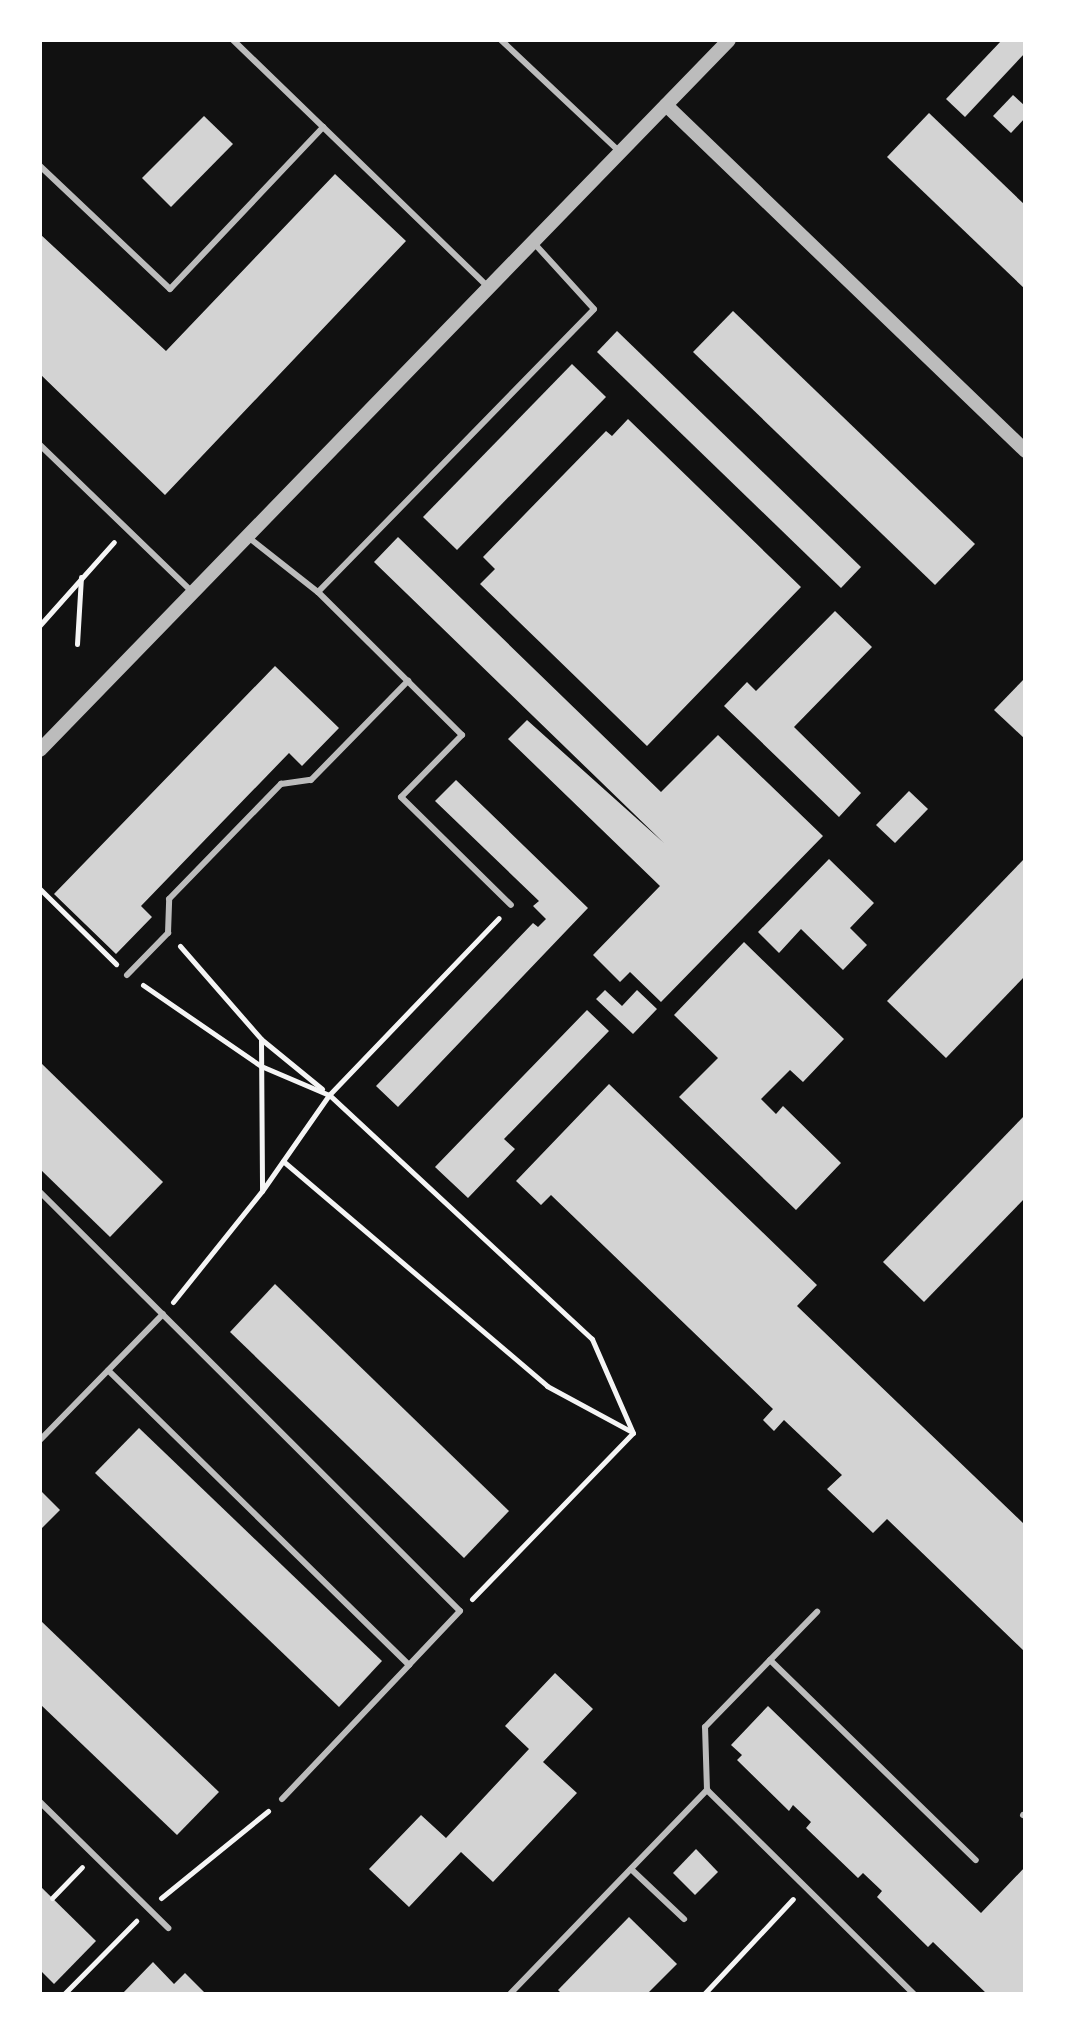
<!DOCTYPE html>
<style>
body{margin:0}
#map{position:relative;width:1065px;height:2034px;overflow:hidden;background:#111;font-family:Inter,sans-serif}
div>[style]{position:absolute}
.building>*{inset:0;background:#d3d3d3}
.path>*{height:5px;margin:-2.5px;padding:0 2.5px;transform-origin:2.5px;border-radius:2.5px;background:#f5f5f5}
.service>*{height:6px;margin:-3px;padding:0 3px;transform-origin:3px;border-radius:3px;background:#bcbcbc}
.tertiary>*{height:14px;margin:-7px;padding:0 7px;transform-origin:7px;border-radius:7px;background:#bcbcbc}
span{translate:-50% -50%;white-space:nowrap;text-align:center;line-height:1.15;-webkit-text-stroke:8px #fff;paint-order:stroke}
.frame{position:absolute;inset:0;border:42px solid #fff;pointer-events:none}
</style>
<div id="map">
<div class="building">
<div style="clip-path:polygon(1002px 40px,1025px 40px,1025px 53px,965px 117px,946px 99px)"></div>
<div style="clip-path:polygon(1013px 95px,1025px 106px,1025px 118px,1011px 133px,993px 116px)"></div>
<div style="clip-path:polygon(929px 113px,1025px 205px,1025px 289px,887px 157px)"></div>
<div style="clip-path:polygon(204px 116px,233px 144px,171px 207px,142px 178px)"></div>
<div style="clip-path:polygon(335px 174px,406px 241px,165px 495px,40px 374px,40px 234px,166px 351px)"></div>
<div style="clip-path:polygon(733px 311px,975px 544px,935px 585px,693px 352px)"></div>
<div style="clip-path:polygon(617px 331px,861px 567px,841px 588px,597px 352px)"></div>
<div style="clip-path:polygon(572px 364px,606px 397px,457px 550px,423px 517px)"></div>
<div style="clip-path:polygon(628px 419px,801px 587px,647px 746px,480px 584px,495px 569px,483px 557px,606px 431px,612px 436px)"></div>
<div style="clip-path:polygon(398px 537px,661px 792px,718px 735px,823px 836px,661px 1002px,630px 972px,620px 982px,593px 955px,660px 886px,508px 739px,527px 720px,664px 843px,374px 562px)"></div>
<div style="clip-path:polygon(835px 611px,872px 647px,794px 727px,861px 793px,839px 817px,724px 706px,747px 682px,756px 691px)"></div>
<div style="clip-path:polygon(275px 666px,339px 728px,302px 766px,289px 753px,141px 906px,152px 917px,116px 954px,54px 894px)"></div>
<div style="clip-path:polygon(1025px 678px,1025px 739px,994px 710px)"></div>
<div style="clip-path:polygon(456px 780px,588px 908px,398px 1107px,376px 1086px,533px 923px,538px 927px,546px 919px,533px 906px,539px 901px,435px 801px)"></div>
<div style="clip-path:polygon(909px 791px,928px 809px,895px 843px,876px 825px)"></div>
<div style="clip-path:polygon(1025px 858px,1025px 976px,946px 1058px,887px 1001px)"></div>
<div style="clip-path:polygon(829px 859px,874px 903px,850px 928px,867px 945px,843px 970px,801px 929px,779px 953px,758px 932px)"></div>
<div style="clip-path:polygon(744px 942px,844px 1039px,803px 1082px,790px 1070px,761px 1099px,776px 1114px,783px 1106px,841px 1163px,796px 1210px,679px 1097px,718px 1058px,674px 1015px)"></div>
<div style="clip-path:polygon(605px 990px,622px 1006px,637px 990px,657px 1009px,633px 1034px,596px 999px)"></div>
<div style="clip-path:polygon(587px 1010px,609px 1031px,504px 1139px,515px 1149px,468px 1198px,435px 1167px)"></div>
<div style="clip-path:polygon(40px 1062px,163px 1182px,110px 1237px,40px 1169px)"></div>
<div style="clip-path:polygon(609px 1084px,817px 1285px,797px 1306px,1025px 1525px,1025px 1652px,887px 1519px,873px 1533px,827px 1489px,842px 1475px,784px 1420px,774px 1431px,763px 1420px,773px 1409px,551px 1195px,541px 1205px,516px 1181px)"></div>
<div style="clip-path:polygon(1025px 1115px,1025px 1198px,924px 1302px,883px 1262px)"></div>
<div style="clip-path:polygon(275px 1284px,509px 1511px,464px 1558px,230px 1332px)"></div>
<div style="clip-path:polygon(139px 1428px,382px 1661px,339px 1707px,95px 1473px)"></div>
<div style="clip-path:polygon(40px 1490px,60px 1510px,40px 1530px)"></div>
<div style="clip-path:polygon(40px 1620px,219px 1792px,177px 1835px,40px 1704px)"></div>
<div style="clip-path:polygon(555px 1673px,593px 1709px,543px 1762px,577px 1793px,493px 1882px,461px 1852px,409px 1907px,369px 1869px,421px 1815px,446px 1838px,529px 1749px,505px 1726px)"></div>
<div style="clip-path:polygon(768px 1706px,981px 1913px,1025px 1867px,1025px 1994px,987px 1994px,933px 1942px,928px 1947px,877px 1897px,882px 1891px,863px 1873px,858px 1878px,806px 1828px,811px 1822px,793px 1805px,789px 1811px,737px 1760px,742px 1755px,731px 1745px)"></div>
<div style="clip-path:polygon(696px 1849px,718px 1872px,695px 1895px,673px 1873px)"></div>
<div style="clip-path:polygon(40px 1886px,96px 1941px,54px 1984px,40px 1970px)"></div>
<div style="clip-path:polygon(629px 1917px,677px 1964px,647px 1994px,562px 1994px,558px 1990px)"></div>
<div style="clip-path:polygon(153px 1962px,174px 1984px,185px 1973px,206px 1994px,122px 1994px)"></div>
</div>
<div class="path">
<div style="left:40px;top:625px;width:111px;rotate:-48.3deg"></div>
<div style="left:77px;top:644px;width:67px;rotate:-86.6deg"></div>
<div style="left:40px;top:889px;width:107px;rotate:44.6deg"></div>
<div style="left:180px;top:946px;width:123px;rotate:48.9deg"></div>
<div style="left:261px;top:1039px;width:79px;rotate:39.3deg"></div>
<div style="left:143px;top:985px;width:143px;rotate:34.5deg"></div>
<div style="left:261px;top:1066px;width:74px;rotate:23.1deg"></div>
<div style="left:261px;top:1040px;width:150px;rotate:89.6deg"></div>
<div style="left:283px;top:1161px;width:347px;rotate:40.4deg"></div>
<div style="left:547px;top:1386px;width:97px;rotate:28.4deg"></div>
<div style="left:173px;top:1302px;width:142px;rotate:-51.3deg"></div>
<div style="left:262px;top:1191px;width:117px;rotate:-55.1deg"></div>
<div style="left:472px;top:1599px;width:231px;rotate:-45.9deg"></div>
<div style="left:633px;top:1433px;width:103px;rotate:-113.6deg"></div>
<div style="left:592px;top:1339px;width:359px;rotate:-137.1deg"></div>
<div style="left:329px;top:1095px;width:245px;rotate:-46.2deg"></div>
<div style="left:52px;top:1898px;width:43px;rotate:-45.9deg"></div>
<div style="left:161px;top:1898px;width:138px;rotate:-39.1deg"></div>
<div style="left:64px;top:1994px;width:103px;rotate:-45.4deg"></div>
<div style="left:704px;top:1994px;width:130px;rotate:-46.9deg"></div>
</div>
<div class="service">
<div style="left:233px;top:40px;width:125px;rotate:44deg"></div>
<div style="left:501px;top:40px;width:165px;rotate:43.3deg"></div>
<div style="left:40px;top:166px;width:179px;rotate:43.4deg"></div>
<div style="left:170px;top:289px;width:223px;rotate:-46.6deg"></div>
<div style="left:323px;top:127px;width:231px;rotate:44.1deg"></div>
<div style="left:40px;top:445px;width:213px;rotate:44deg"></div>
<div style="left:248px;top:537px;width:89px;rotate:38.2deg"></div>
<div style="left:318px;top:592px;width:203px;rotate:44.8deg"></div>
<div style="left:462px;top:735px;width:87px;rotate:134.5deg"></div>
<div style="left:401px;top:797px;width:154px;rotate:44.5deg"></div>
<div style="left:318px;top:592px;width:395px;rotate:-45.7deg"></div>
<div style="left:594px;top:309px;width:89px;rotate:-132.3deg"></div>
<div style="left:127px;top:975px;width:59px;rotate:-45.7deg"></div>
<div style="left:168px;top:933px;width:34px;rotate:-88deg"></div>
<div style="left:169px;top:899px;width:161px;rotate:-45.8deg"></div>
<div style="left:281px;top:784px;width:30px;rotate:-8deg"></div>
<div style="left:311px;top:780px;width:139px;rotate:-45.6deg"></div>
<div style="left:40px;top:1192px;width:593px;rotate:44.93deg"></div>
<div style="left:460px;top:1611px;width:74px;rotate:133.4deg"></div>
<div style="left:409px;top:1665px;width:421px;rotate:-135.6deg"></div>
<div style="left:40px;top:1440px;width:176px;rotate:-45.7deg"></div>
<div style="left:770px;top:1660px;width:287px;rotate:44.2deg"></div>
<div style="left:707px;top:1790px;width:63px;rotate:-91.8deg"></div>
<div style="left:705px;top:1727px;width:161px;rotate:-45.8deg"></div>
<div style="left:282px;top:1799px;width:185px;rotate:-46.5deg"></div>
<div style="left:40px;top:1802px;width:180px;rotate:44.5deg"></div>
<div style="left:1023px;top:1815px;width:2px;rotate:27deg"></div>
<div style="left:631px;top:1869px;width:73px;rotate:43.3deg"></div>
<div style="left:510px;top:1994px;width:284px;rotate:-46deg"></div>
<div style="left:707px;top:1790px;width:291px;rotate:44.6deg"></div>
</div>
<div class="tertiary">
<div style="left:666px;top:105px;width:499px;rotate:43.9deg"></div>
<div style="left:40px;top:750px;width:989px;rotate:-45.86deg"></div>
</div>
<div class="frame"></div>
</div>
